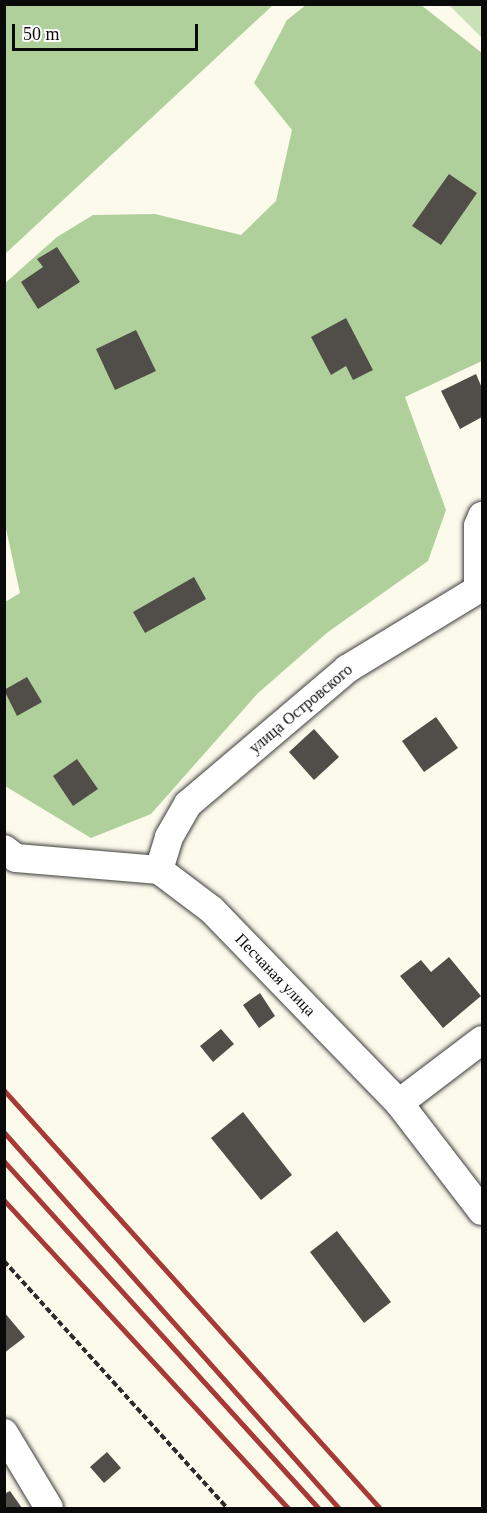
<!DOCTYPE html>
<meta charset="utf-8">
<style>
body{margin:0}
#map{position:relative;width:487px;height:1513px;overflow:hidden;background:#fcfaeb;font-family:Georgia,serif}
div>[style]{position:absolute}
.green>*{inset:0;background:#cbe2b9}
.forest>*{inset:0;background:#afd09b}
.building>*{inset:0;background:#514d48}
.path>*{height:4px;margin-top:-2px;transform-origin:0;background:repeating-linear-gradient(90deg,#2c2c2c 0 6px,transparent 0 9px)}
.roads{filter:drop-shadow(0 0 2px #3d3d3d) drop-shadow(0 0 2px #3d3d3d)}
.minor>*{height:28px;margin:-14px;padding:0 14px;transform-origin:14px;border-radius:14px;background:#fff}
.rail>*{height:4.5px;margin:-2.25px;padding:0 2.25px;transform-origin:2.25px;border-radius:2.25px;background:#a73936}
span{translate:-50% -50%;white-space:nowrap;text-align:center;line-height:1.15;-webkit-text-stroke:6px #fff;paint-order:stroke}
.street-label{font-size:16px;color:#0a0a0a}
.frame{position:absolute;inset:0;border:6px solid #0a0a0a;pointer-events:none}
.scale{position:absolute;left:12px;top:24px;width:186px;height:27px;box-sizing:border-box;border:3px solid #0a0a0a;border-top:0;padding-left:8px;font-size:18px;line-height:21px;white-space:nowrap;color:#0a0a0a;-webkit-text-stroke:4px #fff;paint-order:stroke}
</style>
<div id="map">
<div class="green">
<div style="clip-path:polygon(449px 5px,482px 5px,482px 38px)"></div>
</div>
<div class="forest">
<div style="clip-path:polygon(5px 4px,273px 4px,273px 5px,5px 254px)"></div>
<div style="clip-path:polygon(306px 5px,421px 5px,482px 53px,482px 361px,405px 397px,446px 510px,428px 561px,328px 632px,257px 694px,151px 814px,91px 838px,5px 786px,5px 602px,20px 593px,5px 524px,4px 284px,57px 237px,93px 215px,155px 214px,241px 235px,276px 201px,292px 130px,254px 83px,287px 20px)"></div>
</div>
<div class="building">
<div style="clip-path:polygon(449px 174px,477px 193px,441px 245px,412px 226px)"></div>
<div style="clip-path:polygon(57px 247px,80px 282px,38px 309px,21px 282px,43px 267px,37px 259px)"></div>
<div style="clip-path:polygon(346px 318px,373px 370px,353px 380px,346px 366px,331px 375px,311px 337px)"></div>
<div style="clip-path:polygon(136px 330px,156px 371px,115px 390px,96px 349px)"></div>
<div style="clip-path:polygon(476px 374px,482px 388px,482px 417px,460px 429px,441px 391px)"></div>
<div style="clip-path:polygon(194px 577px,206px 599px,145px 633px,133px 612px)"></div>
<div style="clip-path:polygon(27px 677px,42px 702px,17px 716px,4px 690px)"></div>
<div style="clip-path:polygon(436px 717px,458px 748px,424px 772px,402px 741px)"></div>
<div style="clip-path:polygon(314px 729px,339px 757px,314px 780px,289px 752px)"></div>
<div style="clip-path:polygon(77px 759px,98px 789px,73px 806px,53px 776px)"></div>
<div style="clip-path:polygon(449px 957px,481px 996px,443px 1028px,400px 976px,421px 960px,431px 972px)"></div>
<div style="clip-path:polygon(260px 993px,275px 1016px,259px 1028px,243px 1005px)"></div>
<div style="clip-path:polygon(221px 1029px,234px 1044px,213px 1062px,200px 1046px)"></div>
<div style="clip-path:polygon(243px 1112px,292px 1175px,261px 1200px,211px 1138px)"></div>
<div style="clip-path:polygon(337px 1231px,391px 1302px,364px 1323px,310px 1252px)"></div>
<div style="clip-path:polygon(4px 1312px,25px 1337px,4px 1353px)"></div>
<div style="clip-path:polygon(107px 1452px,121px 1468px,104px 1483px,90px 1467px)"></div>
<div style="clip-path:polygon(10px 1491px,22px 1508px,4px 1508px,4px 1494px)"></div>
</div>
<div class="path">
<div style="left:4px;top:1261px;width:333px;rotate:47.9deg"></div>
</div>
<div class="roads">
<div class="minor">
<div style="left:478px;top:590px;width:64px;rotate:-90deg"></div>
<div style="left:478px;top:526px;width:11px;rotate:-68deg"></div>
<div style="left:4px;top:849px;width:15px;rotate:37deg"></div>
<div style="left:16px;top:858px;width:144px;rotate:4.8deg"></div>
<div style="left:159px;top:870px;width:66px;rotate:37deg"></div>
<div style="left:212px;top:910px;width:269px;rotate:45.9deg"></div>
<div style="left:399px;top:1103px;width:136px;rotate:52.5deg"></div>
<div style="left:159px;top:870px;width:34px;rotate:-73deg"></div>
<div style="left:169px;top:837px;width:38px;rotate:-60deg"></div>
<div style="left:188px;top:804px;width:209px;rotate:-40.3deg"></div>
<div style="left:347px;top:669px;width:158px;rotate:-31.3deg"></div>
<div style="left:399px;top:1103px;width:104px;rotate:-37.2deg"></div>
<div style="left:4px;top:1433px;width:87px;rotate:59deg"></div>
</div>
</div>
<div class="rail">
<div style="left:4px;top:1090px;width:562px;rotate:48.03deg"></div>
<div style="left:4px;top:1132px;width:504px;rotate:48.3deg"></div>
<div style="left:4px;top:1161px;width:469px;rotate:47.8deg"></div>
<div style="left:4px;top:1200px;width:419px;rotate:47.3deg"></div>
</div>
<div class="street-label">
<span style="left:301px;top:709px;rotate:-40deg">улица Островского</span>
<span style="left:275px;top:975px;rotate:46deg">Песчаная улица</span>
</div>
<div class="frame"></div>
<div class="scale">50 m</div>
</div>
